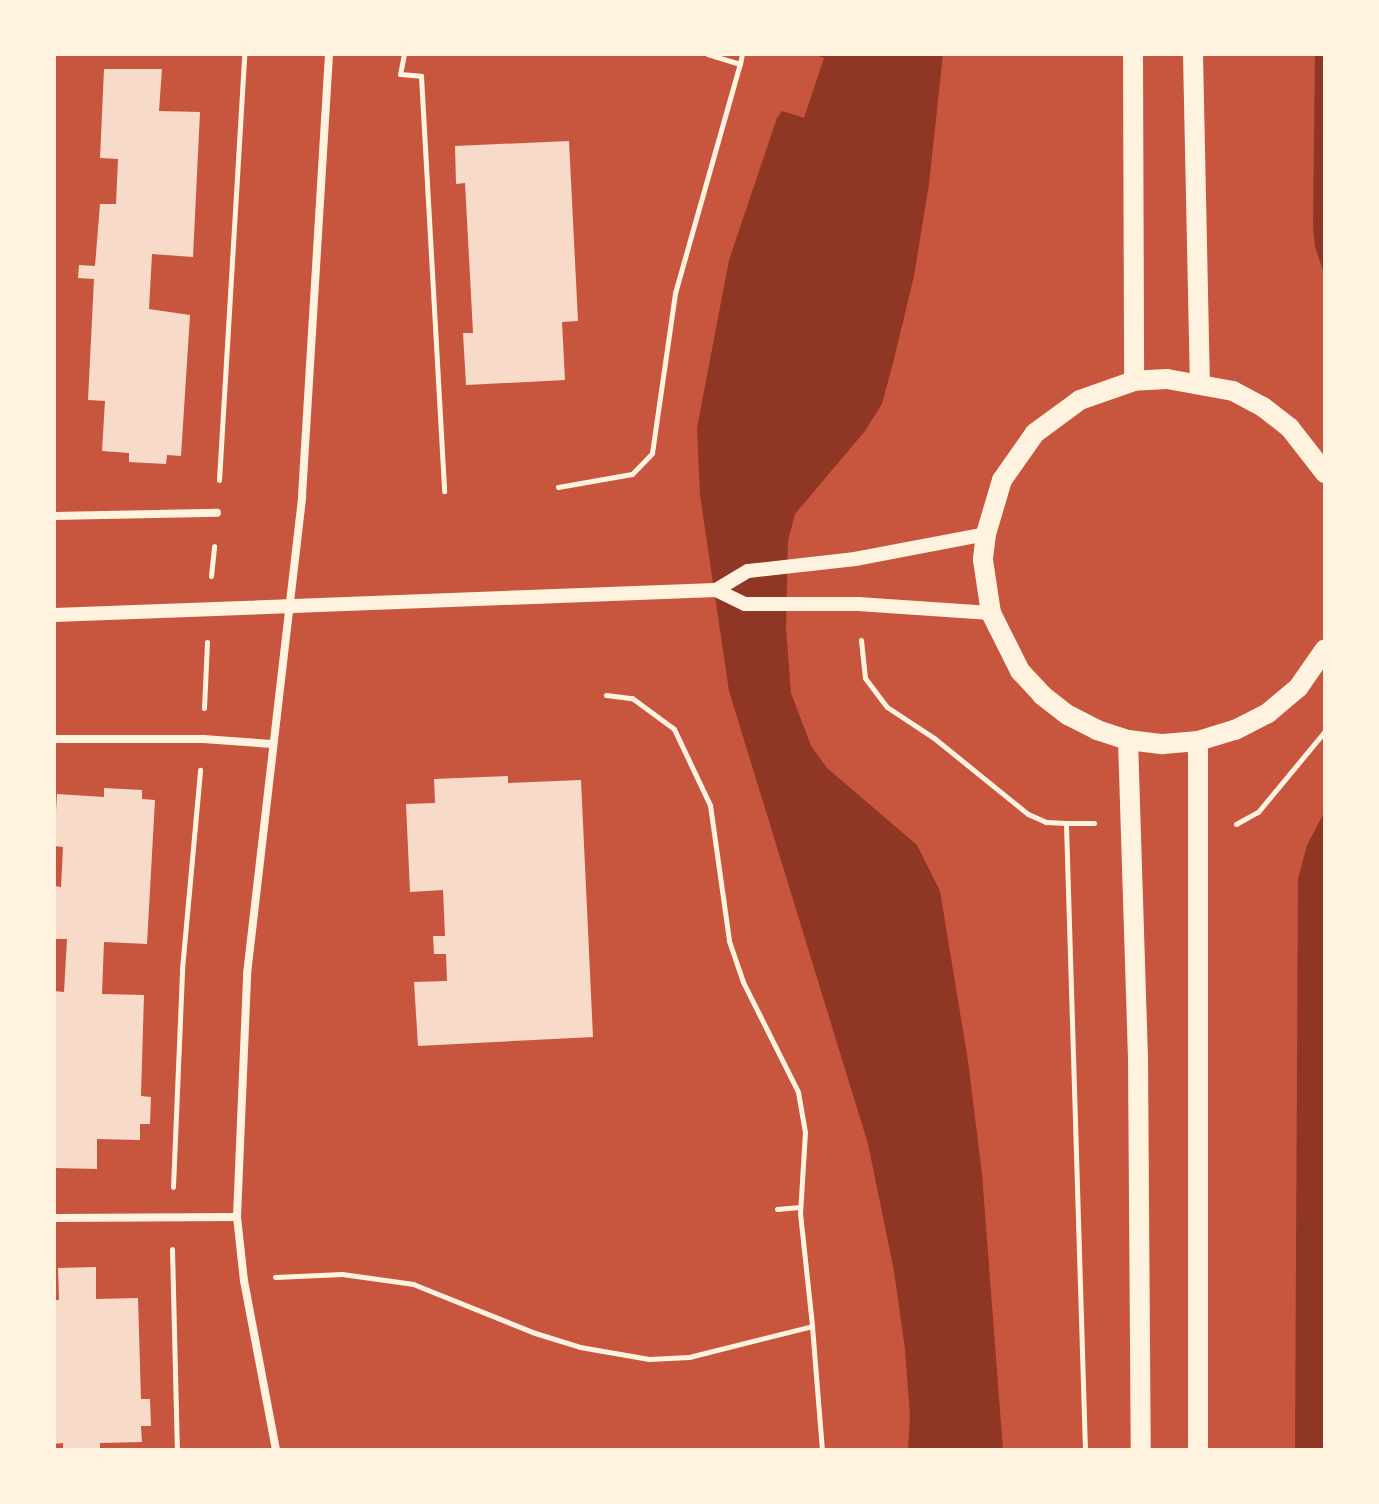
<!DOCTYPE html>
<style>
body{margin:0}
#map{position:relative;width:1379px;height:1504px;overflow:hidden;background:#c8553d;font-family:"Sofia Sans Condensed",sans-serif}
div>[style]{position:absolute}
.water>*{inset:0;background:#8f3625}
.building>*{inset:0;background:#f7dbc8}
.path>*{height:5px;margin:-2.5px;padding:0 2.5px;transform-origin:2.5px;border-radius:2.5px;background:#fff3e0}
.minor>*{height:8px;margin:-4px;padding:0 4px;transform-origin:4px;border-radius:4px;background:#fff3e0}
.tertiary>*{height:14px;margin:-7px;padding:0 7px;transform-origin:7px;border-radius:7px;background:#fff3e0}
.primary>*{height:20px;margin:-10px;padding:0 10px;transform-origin:10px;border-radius:10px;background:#fff3e0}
span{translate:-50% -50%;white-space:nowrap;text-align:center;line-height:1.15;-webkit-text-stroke:6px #fff3e0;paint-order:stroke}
.frame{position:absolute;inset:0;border:56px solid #fff3e0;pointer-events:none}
</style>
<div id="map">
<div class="water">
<div style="clip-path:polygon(812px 54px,943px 54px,929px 184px,914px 276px,894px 359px,882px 404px,865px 431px,795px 514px,788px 541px,786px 628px,791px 693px,811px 746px,827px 768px,917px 845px,940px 891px,968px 1061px,982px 1174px,1003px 1450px,908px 1450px,910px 1416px,905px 1349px,894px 1271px,868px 1144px,729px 691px,700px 495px,697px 428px,729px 260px,777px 118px,782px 111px,804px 118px,824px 58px)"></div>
<div style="clip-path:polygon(1315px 54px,1325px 54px,1325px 276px,1315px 247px,1313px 227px)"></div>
<div style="clip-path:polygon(1325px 811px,1324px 1450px,1295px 1450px,1298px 879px,1307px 845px)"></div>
</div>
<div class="building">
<div style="clip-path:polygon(104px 69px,162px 69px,159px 111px,200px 112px,193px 257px,152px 254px,149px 309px,190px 315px,181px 456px,167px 455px,166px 464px,129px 462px,129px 453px,102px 451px,105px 401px,88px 400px,94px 279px,78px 278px,79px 265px,95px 266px,100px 204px,116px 204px,118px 159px,100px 158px)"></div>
<div style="clip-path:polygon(569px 141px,578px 321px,562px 322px,565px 380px,466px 385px,463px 333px,473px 333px,465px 183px,456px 184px,455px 146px)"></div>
<div style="clip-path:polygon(508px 776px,508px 783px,581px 780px,593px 1037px,418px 1046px,414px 982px,447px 981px,446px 954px,434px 954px,433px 936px,445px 936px,443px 890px,410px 892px,406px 804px,435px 803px,434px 779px)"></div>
<div style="clip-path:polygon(104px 788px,142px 790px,142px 799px,155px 800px,147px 944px,104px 942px,102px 994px,144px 995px,141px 1096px,151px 1097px,150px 1124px,140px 1124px,140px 1140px,97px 1139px,97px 1169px,54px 1168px,54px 991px,64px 992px,67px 939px,54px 939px,54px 886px,61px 887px,63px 847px,54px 846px,57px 794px,104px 797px)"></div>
<div style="clip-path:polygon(96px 1267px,96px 1299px,138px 1298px,141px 1399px,150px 1399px,151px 1426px,141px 1426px,142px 1442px,100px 1443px,100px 1450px,63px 1450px,63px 1443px,54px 1444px,54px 1300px,59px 1300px,58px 1268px)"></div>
</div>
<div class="path">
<div style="left:404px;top:54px;width:20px;rotate:101deg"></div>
<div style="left:400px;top:74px;width:21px;rotate:5deg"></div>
<div style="left:421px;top:76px;width:416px;rotate:86.8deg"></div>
<div style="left:740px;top:64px;width:10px;rotate:-79deg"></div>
<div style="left:219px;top:480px;width:427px;rotate:-86.6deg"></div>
<div style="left:558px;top:487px;width:75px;rotate:-10deg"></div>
<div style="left:632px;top:474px;width:29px;rotate:-46deg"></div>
<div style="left:652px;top:453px;width:162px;rotate:-81.8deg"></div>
<div style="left:675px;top:293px;width:238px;rotate:-74.2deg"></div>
<div style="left:740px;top:64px;width:34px;rotate:-163deg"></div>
<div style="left:211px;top:576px;width:30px;rotate:-84deg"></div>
<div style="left:861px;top:640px;width:38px;rotate:84deg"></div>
<div style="left:865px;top:678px;width:36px;rotate:53deg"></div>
<div style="left:887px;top:707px;width:56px;rotate:33.4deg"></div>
<div style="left:934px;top:738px;width:121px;rotate:39deg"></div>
<div style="left:1028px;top:814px;width:20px;rotate:24deg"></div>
<div style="left:1046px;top:822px;width:20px;rotate:3deg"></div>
<div style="left:606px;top:695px;width:26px;rotate:7deg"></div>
<div style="left:632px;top:698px;width:52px;rotate:36.4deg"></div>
<div style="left:674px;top:729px;width:84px;rotate:64.7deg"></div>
<div style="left:710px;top:805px;width:137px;rotate:82deg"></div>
<div style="left:729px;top:941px;width:43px;rotate:71.1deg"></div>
<div style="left:743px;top:982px;width:123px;rotate:63.4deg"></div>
<div style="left:798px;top:1092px;width:41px;rotate:80.1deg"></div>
<div style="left:805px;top:1132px;width:81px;rotate:93.5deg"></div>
<div style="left:800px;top:1213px;width:114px;rotate:83.9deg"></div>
<div style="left:204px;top:708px;width:66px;rotate:-87.4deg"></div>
<div style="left:1236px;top:824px;width:25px;rotate:-29deg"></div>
<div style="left:1258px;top:812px;width:105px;rotate:-50.4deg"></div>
<div style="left:173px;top:1187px;width:218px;rotate:-87.6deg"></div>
<div style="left:182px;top:969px;width:200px;rotate:-84.8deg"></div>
<div style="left:777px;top:1209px;width:23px;rotate:-5deg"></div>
<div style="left:172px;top:1249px;width:201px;rotate:88.6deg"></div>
<div style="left:275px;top:1277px;width:67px;rotate:-2.6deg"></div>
<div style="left:342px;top:1274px;width:72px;rotate:8deg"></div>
<div style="left:413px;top:1284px;width:131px;rotate:21.9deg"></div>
<div style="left:535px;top:1333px;width:47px;rotate:17.3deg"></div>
<div style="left:580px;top:1347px;width:70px;rotate:9.9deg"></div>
<div style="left:649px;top:1359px;width:40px;rotate:-2.9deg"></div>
<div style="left:689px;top:1357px;width:127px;rotate:-14.1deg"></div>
<div style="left:812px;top:1326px;width:124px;rotate:85.4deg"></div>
<div style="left:1085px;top:1450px;width:627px;rotate:-91.74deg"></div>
<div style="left:1066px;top:823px;width:28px"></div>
</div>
<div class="minor">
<div style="left:54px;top:516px;width:163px;rotate:-1.1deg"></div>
<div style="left:54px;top:739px;width:149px"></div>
<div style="left:203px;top:739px;width:69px;rotate:4.1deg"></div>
<div style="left:54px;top:1218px;width:183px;rotate:-0.3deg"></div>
<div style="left:276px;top:1450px;width:172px;rotate:-100.7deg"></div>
<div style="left:244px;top:1281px;width:64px;rotate:-96.2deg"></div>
<div style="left:237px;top:1217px;width:243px;rotate:-87.6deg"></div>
<div style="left:247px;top:974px;width:481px;rotate:-83.4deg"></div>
<div style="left:302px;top:496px;width:443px;rotate:-86.5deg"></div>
</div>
<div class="tertiary">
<div style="left:716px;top:590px;width:32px;rotate:26deg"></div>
<div style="left:745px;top:604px;width:113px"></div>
<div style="left:858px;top:604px;width:133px;rotate:3.9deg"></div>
<div style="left:54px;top:615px;width:662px;rotate:-2.16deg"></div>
<div style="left:716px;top:590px;width:37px;rotate:-31deg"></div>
<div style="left:748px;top:571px;width:108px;rotate:-6.4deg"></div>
<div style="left:855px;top:559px;width:133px;rotate:-10.8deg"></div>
</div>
<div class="primary">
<div style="left:1133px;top:54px;width:327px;rotate:89.8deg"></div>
<div style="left:1193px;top:54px;width:328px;rotate:88.8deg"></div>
<div style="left:1325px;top:473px;width:57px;rotate:-127.9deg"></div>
<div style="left:1290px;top:428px;width:34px;rotate:-142deg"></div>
<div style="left:1263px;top:407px;width:34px;rotate:-152deg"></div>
<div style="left:1233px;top:391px;width:67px;rotate:-169.7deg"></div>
<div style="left:1167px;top:379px;width:33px;rotate:177deg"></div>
<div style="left:1134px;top:381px;width:57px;rotate:160.6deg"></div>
<div style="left:1080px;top:400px;width:56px;rotate:143.7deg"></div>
<div style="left:1035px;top:433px;width:57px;rotate:125.1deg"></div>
<div style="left:1002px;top:480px;width:56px;rotate:106.5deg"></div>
<div style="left:986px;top:534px;width:26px;rotate:97deg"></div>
<div style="left:983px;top:560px;width:54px;rotate:81.4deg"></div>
<div style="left:991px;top:613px;width:65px;rotate:63.4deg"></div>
<div style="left:1020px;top:671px;width:33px;rotate:47deg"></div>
<div style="left:1042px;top:695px;width:33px;rotate:38deg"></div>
<div style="left:1068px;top:715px;width:33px;rotate:27deg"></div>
<div style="left:1097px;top:730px;width:33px;rotate:18deg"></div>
<div style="left:1128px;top:740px;width:35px;rotate:7deg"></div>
<div style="left:1163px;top:744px;width:35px;rotate:-5deg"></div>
<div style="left:1198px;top:741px;width:39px;rotate:-17deg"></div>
<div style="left:1235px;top:730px;width:37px;rotate:-27deg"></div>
<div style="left:1268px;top:713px;width:39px;rotate:-40deg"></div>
<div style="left:1298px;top:688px;width:47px;rotate:-55.3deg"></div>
<div style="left:1128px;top:740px;width:318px;rotate:88.2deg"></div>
<div style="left:1138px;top:1058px;width:392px;rotate:89.6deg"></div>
<div style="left:1198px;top:1450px;width:709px;rotate:-90deg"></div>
</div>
<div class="frame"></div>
</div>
